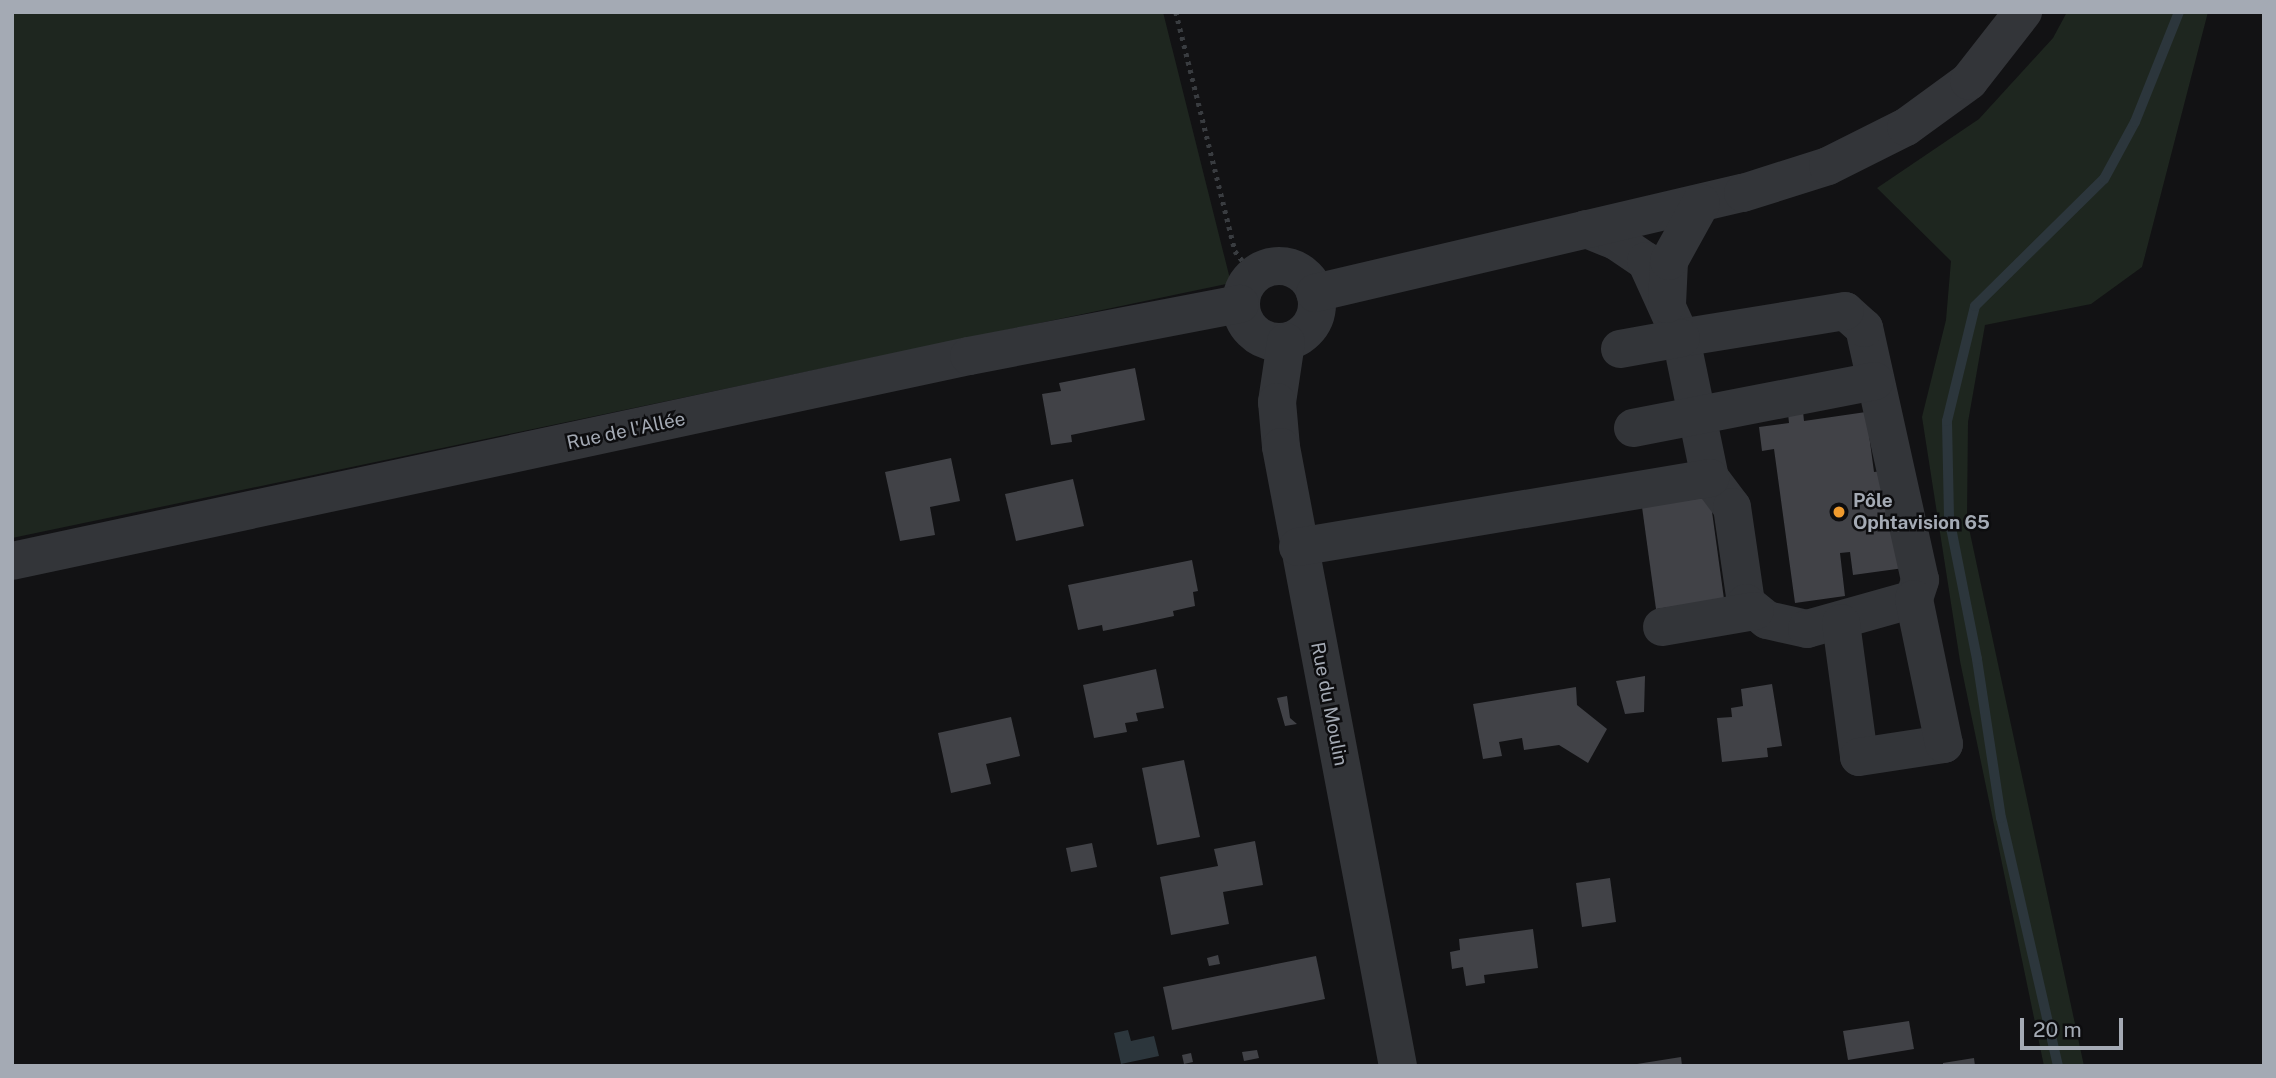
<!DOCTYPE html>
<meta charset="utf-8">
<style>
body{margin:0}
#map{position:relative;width:2276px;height:1078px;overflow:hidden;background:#121214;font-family:"Public Sans",sans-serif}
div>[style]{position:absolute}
.green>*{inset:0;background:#1e261f}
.water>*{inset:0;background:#2c363c}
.stream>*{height:10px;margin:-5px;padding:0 5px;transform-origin:5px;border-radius:5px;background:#2c363c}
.building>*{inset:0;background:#414247}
.path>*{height:4.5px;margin-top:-2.25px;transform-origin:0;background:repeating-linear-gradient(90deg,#393c40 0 3.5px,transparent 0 8.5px)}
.minor>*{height:38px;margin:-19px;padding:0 19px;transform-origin:19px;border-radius:19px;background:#333539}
.minor>.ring{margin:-19px;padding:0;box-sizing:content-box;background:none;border:38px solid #333539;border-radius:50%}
.dots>*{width:19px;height:19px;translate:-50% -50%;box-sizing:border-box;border:4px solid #0d0d0f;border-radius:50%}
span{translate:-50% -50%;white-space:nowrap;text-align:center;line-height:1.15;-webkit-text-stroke:5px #0d0d0f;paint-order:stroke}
.street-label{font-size:19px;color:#a4aab4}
.poi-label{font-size:19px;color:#a4aab4;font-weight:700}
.left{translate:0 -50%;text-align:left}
.frame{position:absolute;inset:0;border:14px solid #a4aab4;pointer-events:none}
.scale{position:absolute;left:2020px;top:1018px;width:103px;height:32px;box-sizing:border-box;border:4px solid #a4aab4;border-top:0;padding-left:9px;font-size:21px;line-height:24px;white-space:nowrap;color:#a4aab4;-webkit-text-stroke:5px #0d0d0f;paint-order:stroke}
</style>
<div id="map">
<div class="green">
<div style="clip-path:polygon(12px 12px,1163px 12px,1231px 283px,12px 538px)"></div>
<div style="clip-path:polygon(2067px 12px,2208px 12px,2142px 267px,2091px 304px,1985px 325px,1968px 422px,1967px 519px,2084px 1066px,2044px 1066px,1960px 661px,1922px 417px,1946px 320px,1951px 261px,1877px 188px,1979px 119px,2053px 38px)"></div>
</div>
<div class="water">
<div style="clip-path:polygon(1128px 1030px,1131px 1041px,1154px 1036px,1159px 1056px,1121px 1064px,1114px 1033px)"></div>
</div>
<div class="stream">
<div style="left:2058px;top:1066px;width:254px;rotate:-102.9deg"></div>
<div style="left:2001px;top:818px;width:161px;rotate:-98.6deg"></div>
<div style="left:1977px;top:659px;width:145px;rotate:-101.2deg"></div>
<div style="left:1949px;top:517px;width:96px;rotate:-91.2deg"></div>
<div style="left:1947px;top:421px;width:118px;rotate:-76.3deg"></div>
<div style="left:1975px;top:306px;width:181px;rotate:-44.6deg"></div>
<div style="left:2104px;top:179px;width:65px;rotate:-61.5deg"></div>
<div style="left:2135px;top:122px;width:118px;rotate:-68.2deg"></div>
</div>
<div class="building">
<div style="clip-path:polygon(1135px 368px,1145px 420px,1071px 435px,1072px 442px,1051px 445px,1042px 394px,1061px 391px,1059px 383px)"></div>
<div style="clip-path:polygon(1802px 402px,1804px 421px,1866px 412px,1874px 472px,1890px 470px,1904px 568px,1853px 575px,1850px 552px,1840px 553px,1845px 596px,1795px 603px,1774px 449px,1762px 451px,1759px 427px,1789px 423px,1787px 404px)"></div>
<div style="clip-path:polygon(951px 458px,960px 501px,930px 507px,935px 535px,900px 541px,885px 472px)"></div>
<div style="clip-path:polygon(1073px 479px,1084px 526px,1016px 541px,1005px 494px)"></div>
<div style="clip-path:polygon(1710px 497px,1724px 599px,1656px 609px,1642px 507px)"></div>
<div style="clip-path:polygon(1192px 560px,1198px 591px,1193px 592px,1195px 606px,1173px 611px,1174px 616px,1137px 624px,1103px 631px,1102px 625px,1078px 630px,1068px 585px)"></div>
<div style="clip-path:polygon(1156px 669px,1164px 708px,1136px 713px,1138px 721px,1125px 723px,1127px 732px,1094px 738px,1083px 685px)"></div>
<div style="clip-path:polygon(1645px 676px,1644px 712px,1625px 714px,1616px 681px)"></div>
<div style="clip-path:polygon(1772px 684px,1782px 746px,1767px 748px,1768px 757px,1722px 762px,1717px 718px,1732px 717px,1731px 708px,1743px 706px,1741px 689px)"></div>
<div style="clip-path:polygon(1576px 687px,1577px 705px,1607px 729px,1588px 763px,1559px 745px,1524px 750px,1522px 738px,1499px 742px,1502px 756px,1483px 759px,1473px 704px)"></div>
<div style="clip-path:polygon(1287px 696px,1290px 718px,1297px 724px,1285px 726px,1277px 698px)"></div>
<div style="clip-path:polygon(1011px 717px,1020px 756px,986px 764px,991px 784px,951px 793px,938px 733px)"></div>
<div style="clip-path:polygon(1184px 760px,1200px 837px,1157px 845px,1142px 768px)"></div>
<div style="clip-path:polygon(1255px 841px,1263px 885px,1223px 892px,1229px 924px,1171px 935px,1160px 877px,1218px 866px,1214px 849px)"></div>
<div style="clip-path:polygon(1092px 843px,1097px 867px,1071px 872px,1066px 848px)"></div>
<div style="clip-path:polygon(1610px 878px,1616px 922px,1582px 927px,1576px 883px)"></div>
<div style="clip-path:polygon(1533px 929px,1538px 968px,1484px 975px,1485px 983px,1466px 986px,1463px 967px,1452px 969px,1450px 952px,1460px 950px,1459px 939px)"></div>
<div style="clip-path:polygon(1218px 955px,1220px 964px,1209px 966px,1207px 958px)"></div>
<div style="clip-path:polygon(1316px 956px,1325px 999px,1172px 1030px,1163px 987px)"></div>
<div style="clip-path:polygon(1909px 1021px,1914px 1049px,1848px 1060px,1843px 1031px)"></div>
<div style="clip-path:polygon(1257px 1050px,1259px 1058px,1244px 1061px,1242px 1052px)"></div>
<div style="clip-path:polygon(1191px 1053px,1193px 1062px,1184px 1064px,1182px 1055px)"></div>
<div style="clip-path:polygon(1681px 1057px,1682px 1066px,1637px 1066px,1637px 1064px)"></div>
<div style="clip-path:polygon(1974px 1058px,1975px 1066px,1943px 1066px,1943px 1063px)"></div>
</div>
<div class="path">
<div style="left:1176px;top:12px;width:246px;rotate:76.1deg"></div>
<div style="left:1235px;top:251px;width:23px;rotate:52deg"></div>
</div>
<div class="minor">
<div style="left:1586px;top:229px;width:32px;rotate:22deg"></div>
<div style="left:1616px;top:241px;width:36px;rotate:34deg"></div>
<div style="left:1646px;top:261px;width:85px;rotate:65.6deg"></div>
<div style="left:1681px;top:338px;width:143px;rotate:78.3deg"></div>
<div style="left:1710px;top:478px;width:36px;rotate:53deg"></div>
<div style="left:1732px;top:507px;width:97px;rotate:81.7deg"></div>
<div style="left:1746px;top:603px;width:27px;rotate:39deg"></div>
<div style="left:1767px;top:620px;width:41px;rotate:12.7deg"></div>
<div style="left:1807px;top:629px;width:111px;rotate:-15.7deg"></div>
<div style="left:1914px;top:599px;width:20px;rotate:-72deg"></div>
<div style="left:1920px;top:580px;width:258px;rotate:-102.5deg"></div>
<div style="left:1864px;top:328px;width:25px;rotate:-138deg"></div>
<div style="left:1845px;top:311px;width:166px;rotate:170.7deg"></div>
<div style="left:1681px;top:338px;width:62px;rotate:169.8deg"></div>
<div class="ring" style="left:1241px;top:266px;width:38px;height:38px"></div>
<div style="left:1315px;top:293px;width:440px;rotate:-13.2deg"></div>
<div style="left:1743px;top:193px;width:89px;rotate:-17.6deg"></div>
<div style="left:1828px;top:166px;width:87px;rotate:-26.6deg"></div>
<div style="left:1906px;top:127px;width:78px;rotate:-36.1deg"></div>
<div style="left:1969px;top:81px;width:88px;rotate:-52deg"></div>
<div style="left:1667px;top:304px;width:43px;rotate:-87.3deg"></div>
<div style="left:1669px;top:261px;width:66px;rotate:-61.1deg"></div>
<div style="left:1286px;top:342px;width:61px;rotate:98.5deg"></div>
<div style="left:1277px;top:402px;width:45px;rotate:84.9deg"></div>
<div style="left:1281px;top:447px;width:630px;rotate:79.3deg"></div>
<div style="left:1633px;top:428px;width:246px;rotate:-11deg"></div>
<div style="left:1298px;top:547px;width:418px;rotate:-9.5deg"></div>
<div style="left:12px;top:561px;width:979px;rotate:-12.09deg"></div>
<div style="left:969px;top:356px;width:276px;rotate:-10.9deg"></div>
<div style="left:1841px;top:623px;width:135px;rotate:82.3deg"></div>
<div style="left:1859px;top:757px;width:86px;rotate:-8.7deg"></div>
<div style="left:1944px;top:744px;width:148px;rotate:-101.7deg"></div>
<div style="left:1662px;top:627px;width:94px;rotate:-9.8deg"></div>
</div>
<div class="dots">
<div style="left:1839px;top:512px;background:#f09b2e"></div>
</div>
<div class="street-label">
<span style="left:626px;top:431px;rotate:-12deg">Rue de l'Allée</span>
<span style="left:1329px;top:704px;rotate:79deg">Rue du Moulin</span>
</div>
<div class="poi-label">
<span class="left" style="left:1853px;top:512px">Pôle<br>Ophtavision 65</span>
</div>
<div class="frame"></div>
<div class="scale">20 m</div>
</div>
